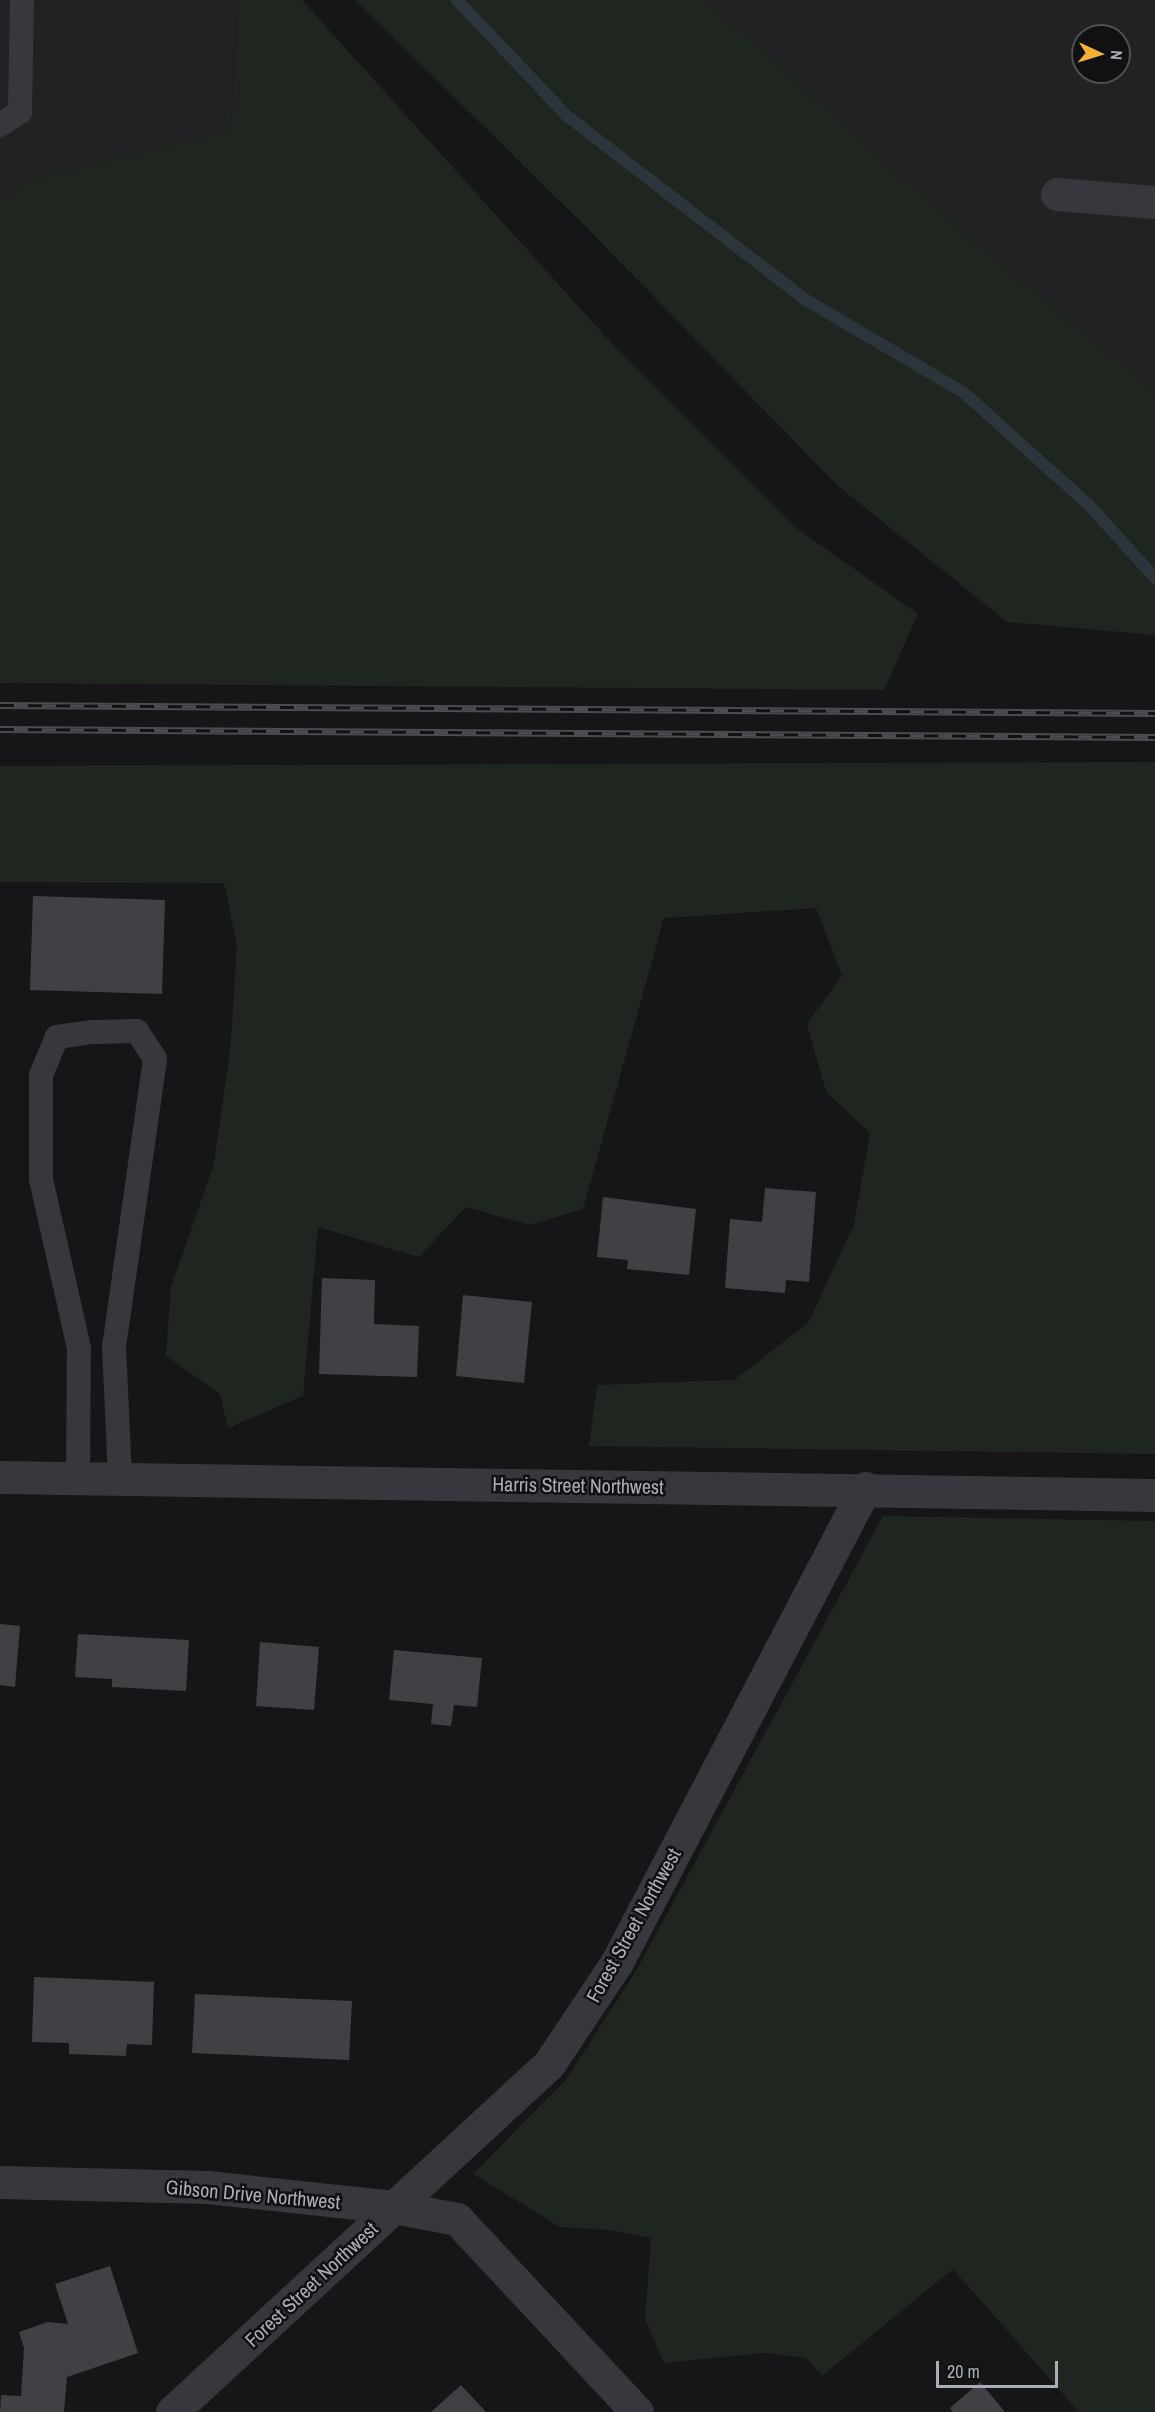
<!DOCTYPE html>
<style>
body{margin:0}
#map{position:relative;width:1155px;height:2412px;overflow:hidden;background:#161618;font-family:"Archivo Narrow",sans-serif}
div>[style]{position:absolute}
.built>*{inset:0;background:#222225}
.green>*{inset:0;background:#1e261f}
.stream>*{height:12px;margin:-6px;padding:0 6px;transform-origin:6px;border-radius:6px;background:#2c353c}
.building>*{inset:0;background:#404145}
.service>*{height:24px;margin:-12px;padding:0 12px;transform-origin:12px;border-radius:12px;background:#37383d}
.minor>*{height:33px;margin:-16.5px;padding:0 16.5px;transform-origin:16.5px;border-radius:16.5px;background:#37383d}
.tertiary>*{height:33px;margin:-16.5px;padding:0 16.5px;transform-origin:16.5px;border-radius:16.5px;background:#37383d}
.rail>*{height:7px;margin-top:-3.5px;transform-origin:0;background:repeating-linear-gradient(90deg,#111113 0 14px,#4a4c52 0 28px);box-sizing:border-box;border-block:2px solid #4a4c52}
span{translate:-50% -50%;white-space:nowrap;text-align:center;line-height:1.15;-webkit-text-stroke:5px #111113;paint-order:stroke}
.street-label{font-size:20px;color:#a8adb8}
.north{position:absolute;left:1071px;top:24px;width:60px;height:60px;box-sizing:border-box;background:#111113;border:2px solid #4d4f55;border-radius:50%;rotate:94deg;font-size:16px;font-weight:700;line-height:24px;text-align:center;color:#a8adb8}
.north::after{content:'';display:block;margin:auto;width:21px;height:27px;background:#f2b134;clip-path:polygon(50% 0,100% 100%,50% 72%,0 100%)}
.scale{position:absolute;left:936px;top:2361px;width:122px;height:27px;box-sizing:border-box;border:3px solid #a8adb8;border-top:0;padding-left:8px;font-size:18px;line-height:21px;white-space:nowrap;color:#a8adb8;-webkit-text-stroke:4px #111113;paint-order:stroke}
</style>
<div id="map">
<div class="built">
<div style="clip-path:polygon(0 0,239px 0,231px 130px,24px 181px,0 201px)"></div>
<div style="clip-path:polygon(evenodd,707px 0,1155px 0,1155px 397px,1138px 377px,967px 235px,707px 0,1083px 36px,1119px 36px,1119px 72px,1083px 72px,1083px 36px)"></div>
</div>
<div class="green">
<div style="clip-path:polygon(239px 0,302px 0,615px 347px,795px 527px,918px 614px,884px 690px,0 683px,0 201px,24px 181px,231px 130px)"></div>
<div style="clip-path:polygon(355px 0,707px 0,967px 235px,1138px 377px,1155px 397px,1155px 635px,1007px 622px,837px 485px,588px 229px)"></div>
<div style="clip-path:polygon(1155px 762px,1155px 1454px,589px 1446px,597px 1385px,734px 1380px,808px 1323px,854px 1225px,870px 1133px,826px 1092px,807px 1024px,842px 975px,816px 908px,664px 918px,583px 1209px,530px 1225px,466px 1207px,419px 1257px,318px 1227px,303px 1396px,228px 1428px,220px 1394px,166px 1356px,171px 1287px,214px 1164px,230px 1052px,237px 946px,224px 883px,0 882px,0 766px)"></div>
<div style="clip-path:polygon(883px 1516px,1155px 1521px,1155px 2412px,1079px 2412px,953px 2269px,822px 2376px,806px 2358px,765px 2353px,664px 2363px,645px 2319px,651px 2238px,610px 2230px,560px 2227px,473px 2174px,565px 2081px,636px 1971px)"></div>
</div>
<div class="stream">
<div style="left:457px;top:0;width:160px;rotate:46.5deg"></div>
<div style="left:567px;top:116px;width:302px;rotate:37.6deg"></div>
<div style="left:806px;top:300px;width:182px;rotate:30.4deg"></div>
<div style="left:963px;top:392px;width:168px;rotate:41.9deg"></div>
<div style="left:1088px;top:504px;width:100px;rotate:47.8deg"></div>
</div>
<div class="building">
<div style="clip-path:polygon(33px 896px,165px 900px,162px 994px,30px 990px)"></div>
<div style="clip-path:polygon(765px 1188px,816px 1192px,809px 1282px,786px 1280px,785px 1293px,725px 1288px,730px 1219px,762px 1222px)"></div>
<div style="clip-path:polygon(603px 1197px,696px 1209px,689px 1275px,627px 1269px,628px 1260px,597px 1257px)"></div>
<div style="clip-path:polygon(322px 1278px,375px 1280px,374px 1324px,419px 1326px,417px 1377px,319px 1374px)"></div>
<div style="clip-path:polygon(463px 1295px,532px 1302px,524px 1383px,456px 1376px)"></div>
<div style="clip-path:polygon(0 1624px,20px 1626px,15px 1687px,0 1685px)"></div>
<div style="clip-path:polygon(78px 1634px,189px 1640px,186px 1691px,112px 1687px,112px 1679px,75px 1677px)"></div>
<div style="clip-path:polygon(260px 1642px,319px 1647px,314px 1710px,256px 1706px)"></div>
<div style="clip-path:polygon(394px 1650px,482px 1658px,477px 1707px,454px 1705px,451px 1726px,431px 1724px,433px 1704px,389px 1700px)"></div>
<div style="clip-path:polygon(34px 1977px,154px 1982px,152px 2045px,127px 2044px,126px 2056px,69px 2054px,69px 2043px,32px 2042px)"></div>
<div style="clip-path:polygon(195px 1994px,352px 2001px,349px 2060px,192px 2053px)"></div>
<div style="clip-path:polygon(110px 2266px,138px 2353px,67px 2377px,64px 2412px,0 2412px,1px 2395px,21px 2396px,24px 2348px,19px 2332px,48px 2322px,68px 2324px,55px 2284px)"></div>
<div style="clip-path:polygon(980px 2382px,1005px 2412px,953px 2412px,950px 2408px)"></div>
<div style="clip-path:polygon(461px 2385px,486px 2412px,431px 2412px)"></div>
</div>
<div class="service">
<div style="left:0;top:125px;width:24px;rotate:-33deg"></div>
<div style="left:20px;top:112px;width:112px;rotate:-89deg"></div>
<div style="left:78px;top:1479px;width:131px;rotate:-89.6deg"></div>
<div style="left:79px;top:1348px;width:172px;rotate:-102.7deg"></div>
<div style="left:41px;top:1180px;width:105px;rotate:-90deg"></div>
<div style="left:41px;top:1075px;width:41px;rotate:-67.2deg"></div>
<div style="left:57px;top:1037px;width:36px;rotate:-8deg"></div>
<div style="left:93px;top:1032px;width:44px;rotate:-1.3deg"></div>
<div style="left:137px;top:1031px;width:33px;rotate:57deg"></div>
<div style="left:155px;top:1059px;width:290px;rotate:98.1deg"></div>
<div style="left:114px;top:1346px;width:133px;rotate:87.4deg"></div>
</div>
<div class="minor">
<div style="left:1057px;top:194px;width:98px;rotate:4.7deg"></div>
<div style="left:0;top:2182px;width:207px;rotate:1.4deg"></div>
<div style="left:207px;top:2187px;width:188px;rotate:6.1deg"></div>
<div style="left:394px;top:2207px;width:64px;rotate:10.8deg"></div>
<div style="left:457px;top:2219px;width:264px;rotate:47deg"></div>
<div style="left:172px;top:2412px;width:513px;rotate:-42.71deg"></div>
<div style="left:549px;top:2064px;width:123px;rotate:-56.3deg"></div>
<div style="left:617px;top:1962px;width:535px;rotate:-62.38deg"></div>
</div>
<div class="tertiary">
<div style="left:0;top:1477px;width:1155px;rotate:0.89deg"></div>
</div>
<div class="rail">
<div style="left:0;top:705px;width:1155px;rotate:0.4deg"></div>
<div style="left:0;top:729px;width:1155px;rotate:0.4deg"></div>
</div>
<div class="street-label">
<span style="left:578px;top:1485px;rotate:1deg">Harris Street Northwest</span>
<span style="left:633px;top:1925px;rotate:-61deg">Forest Street Northwest</span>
<span style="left:253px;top:2194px;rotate:5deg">Gibson Drive Northwest</span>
<span style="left:311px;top:2284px;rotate:-43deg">Forest Street Northwest</span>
</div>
<div class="north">N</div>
<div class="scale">20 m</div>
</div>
